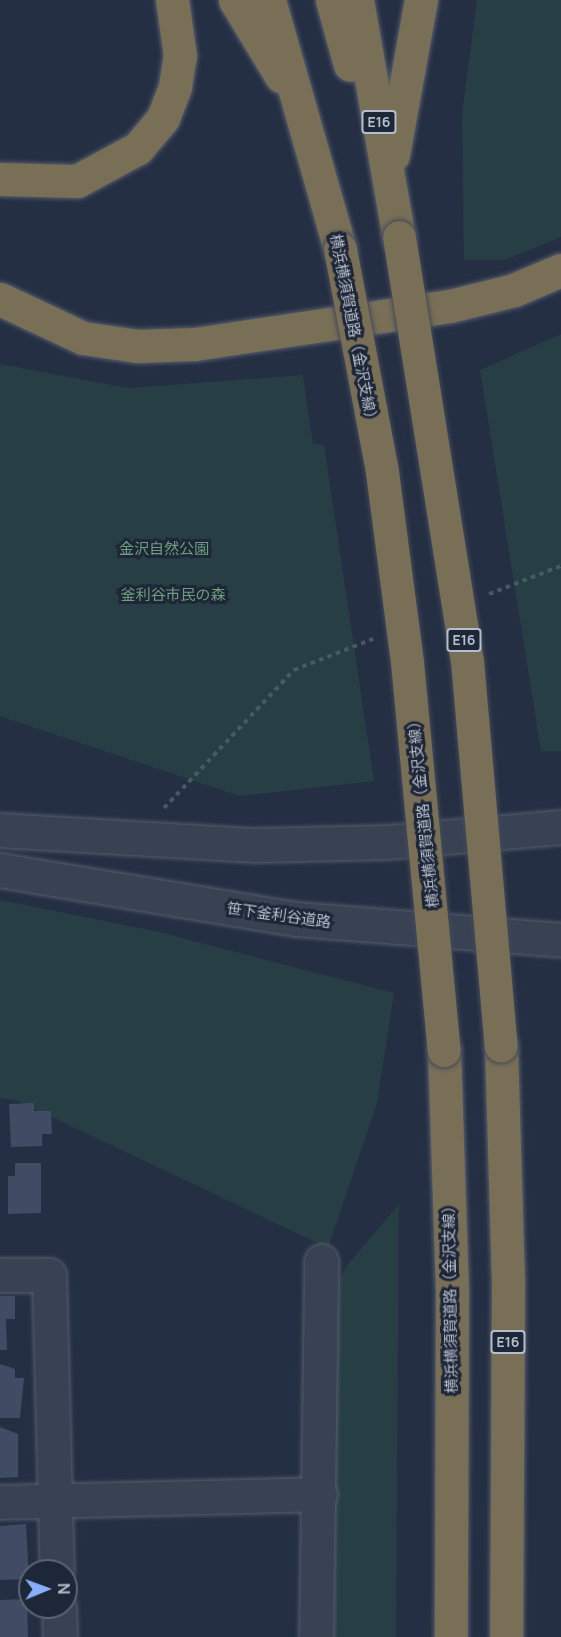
<!DOCTYPE html>
<meta charset="utf-8">
<style>
body{margin:0}
#map{position:relative;width:561px;height:1637px;overflow:hidden;background:#252f43;font-family:Manrope,"Noto Sans JP",sans-serif}
div>[style]{position:absolute}
.green>*{inset:0;background:#273e44}
.building>*{inset:0;background:#404c63}
.path>*{height:4px;margin-top:-2px;transform-origin:0;background:repeating-linear-gradient(90deg,#455b60 0 4.5px,transparent 0 9px)}
.roads{filter:drop-shadow(0 0 2px #545d6d) drop-shadow(0 0 2px #545d6d)}
.minor>*{height:33px;margin:-16.5px;padding:0 16.5px;transform-origin:16.5px;border-radius:16.5px;background:#394253}
.highway>*{height:33px;margin:-16.5px;padding:0 16.5px;transform-origin:16.5px;border-radius:16.5px;background:#796e56}
.bridges{filter:drop-shadow(0 0 2px #414a5a) drop-shadow(0 0 2px #414a5a)}
.highway-bridge>*{height:33px;margin:-16.5px;padding:0 16.5px;transform-origin:16.5px;border-radius:16.5px;background:#796e56}
span{translate:-50% -50%;white-space:nowrap;text-align:center;line-height:1.15;-webkit-text-stroke:6px #1e2738;paint-order:stroke}
.shield-label span{padding:2px 4px;background:#1e2738;border:2px solid;border-radius:4px;-webkit-text-stroke-width:0}
.shield-label{font-size:14px;color:#b6bdcc;font-weight:700}
.street-label{font-size:15px;color:#b6bdcc}
.park-label{font-size:15px;color:#6c9f7b}
.north{position:absolute;left:18px;top:1559px;width:60px;height:60px;box-sizing:border-box;background:#1e2738;border:2px solid #5b6373;border-radius:50%;rotate:89deg;font-size:16px;font-weight:700;line-height:24px;text-align:center;color:#b6bdcc}
.north::after{content:'';display:block;margin:auto;width:21px;height:27px;background:#8aaefe;clip-path:polygon(50% 0,100% 100%,50% 72%,0 100%)}
</style>
<div id="map">
<div class="green">
<div style="clip-path:polygon(477px 0,561px 0,561px 237px,505px 260px,464px 260px,462px 113px)"></div>
<div style="clip-path:polygon(561px 334px,561px 751px,541px 751px,480px 370px)"></div>
<div style="clip-path:polygon(0 364px,128px 388px,303px 375px,313px 444px,324px 445px,374px 781px,240px 796px,0 716px)"></div>
<div style="clip-path:polygon(0 900px,159px 932px,394px 993px,377px 1103px,328px 1248px,16px 1100px,0 1098px)"></div>
<div style="clip-path:polygon(399px 1204px,396px 1637px,322px 1637px,326px 1304px,346px 1267px)"></div>
</div>
<div class="building">
<div style="clip-path:polygon(34px 1103px,34px 1111px,51px 1111px,52px 1134px,42px 1134px,42px 1146px,11px 1147px,9px 1104px)"></div>
<div style="clip-path:polygon(15px 1163px,41px 1163px,41px 1213px,8px 1214px,8px 1176px,15px 1176px)"></div>
<div style="clip-path:polygon(0 1296px,15px 1296px,15px 1319px,6px 1319px,7px 1350px,0 1350px)"></div>
<div style="clip-path:polygon(0 1364px,15px 1369px,15px 1378px,24px 1378px,20px 1418px,0 1418px)"></div>
<div style="clip-path:polygon(0 1427px,18px 1434px,18px 1477px,0 1478px)"></div>
<div style="clip-path:polygon(26px 1524px,29px 1579px,0 1580px,0 1526px)"></div>
<div style="clip-path:polygon(27px 1599px,28px 1637px,0 1637px,0 1600px)"></div>
</div>
<div class="path">
<div style="left:489px;top:594px;width:77px;rotate:-21.3deg"></div>
<div style="left:164px;top:808px;width:190px;rotate:-46.7deg"></div>
<div style="left:294px;top:670px;width:85px;rotate:-21.4deg"></div>
</div>
<div class="roads">
<div class="minor">
<div style="left:0;top:830px;width:255px;rotate:3.4deg"></div>
<div style="left:255px;top:845px;width:132px;rotate:-1.3deg"></div>
<div style="left:387px;top:842px;width:175px;rotate:-4.9deg"></div>
<div style="left:0;top:870px;width:301px;rotate:9.4deg"></div>
<div style="left:297px;top:919px;width:265px;rotate:4.5deg"></div>
<div style="left:0;top:1275px;width:49px"></div>
<div style="left:49px;top:1275px;width:296px;rotate:88.5deg"></div>
<div style="left:0;top:1502px;width:320px;rotate:-1.4deg"></div>
<div style="left:59px;top:1607px;width:30px;rotate:88deg"></div>
<div style="left:316px;top:1637px;width:376px;rotate:-89.2deg"></div>
</div>
<div class="highway">
<div style="left:235px;top:0;width:89px;rotate:58.8deg"></div>
<div style="left:269px;top:0;width:259px;rotate:74.1deg"></div>
<div style="left:332px;top:0;width:67px;rotate:74.5deg"></div>
<div style="left:357px;top:0;width:241px;rotate:80deg"></div>
<div style="left:393px;top:155px;width:158px;rotate:-79.8deg"></div>
<div style="left:0;top:179px;width:77px;rotate:1.5deg"></div>
<div style="left:77px;top:181px;width:69px;rotate:-28.4deg"></div>
<div style="left:138px;top:148px;width:39px;rotate:-50deg"></div>
<div style="left:163px;top:118px;width:34px;rotate:-69deg"></div>
<div style="left:175px;top:86px;width:30px;rotate:-81deg"></div>
<div style="left:180px;top:56px;width:57px;rotate:-98.1deg"></div>
<div style="left:0;top:299px;width:92px;rotate:25.2deg"></div>
<div style="left:83px;top:338px;width:56px;rotate:8.3deg"></div>
<div style="left:138px;top:346px;width:57px;rotate:-2deg"></div>
<div style="left:195px;top:344px;width:258px;rotate:-8.5deg"></div>
<div style="left:450px;top:306px;width:66px;rotate:-14deg"></div>
<div style="left:514px;top:290px;width:51px;rotate:-23.1deg"></div>
<div style="left:501px;top:1046px;width:241px;rotate:88.3deg"></div>
<div style="left:508px;top:1287px;width:350px;rotate:90.3deg"></div>
<div style="left:444px;top:1050px;width:241px;rotate:88.1deg"></div>
<div style="left:452px;top:1291px;width:346px;rotate:90.2deg"></div>
</div>
</div>
<div class="bridges">
<div class="highway-bridge">
<div style="left:399px;top:237px;width:429px;rotate:80.9deg"></div>
<div style="left:467px;top:661px;width:386px;rotate:85deg"></div>
<div style="left:340px;top:249px;width:227px;rotate:79.3deg"></div>
<div style="left:382px;top:472px;width:192px;rotate:82.5deg"></div>
<div style="left:407px;top:662px;width:390px;rotate:84.6deg"></div>
</div>
</div>
<div class="shield-label">
<span style="left:379px;top:122px">E16</span>
<span style="left:464px;top:640px">E16</span>
<span style="left:508px;top:1342px">E16</span>
</div>
<div class="street-label">
<span style="left:354px;top:330px;rotate:79deg">横浜横須賀道路（金沢支線）</span>
<span style="left:423px;top:811px;rotate:-96deg">横浜横須賀道路（金沢支線）</span>
<span style="left:279px;top:915px;rotate:8deg">笹下釜利谷道路</span>
<span style="left:450px;top:1296px;rotate:-91deg">横浜横須賀道路（金沢支線）</span>
</div>
<div class="park-label">
<span style="left:164px;top:549px">金沢自然公園</span>
<span style="left:173px;top:595px">釜利谷市民の森</span>
</div>
<div class="north">N</div>
</div>
